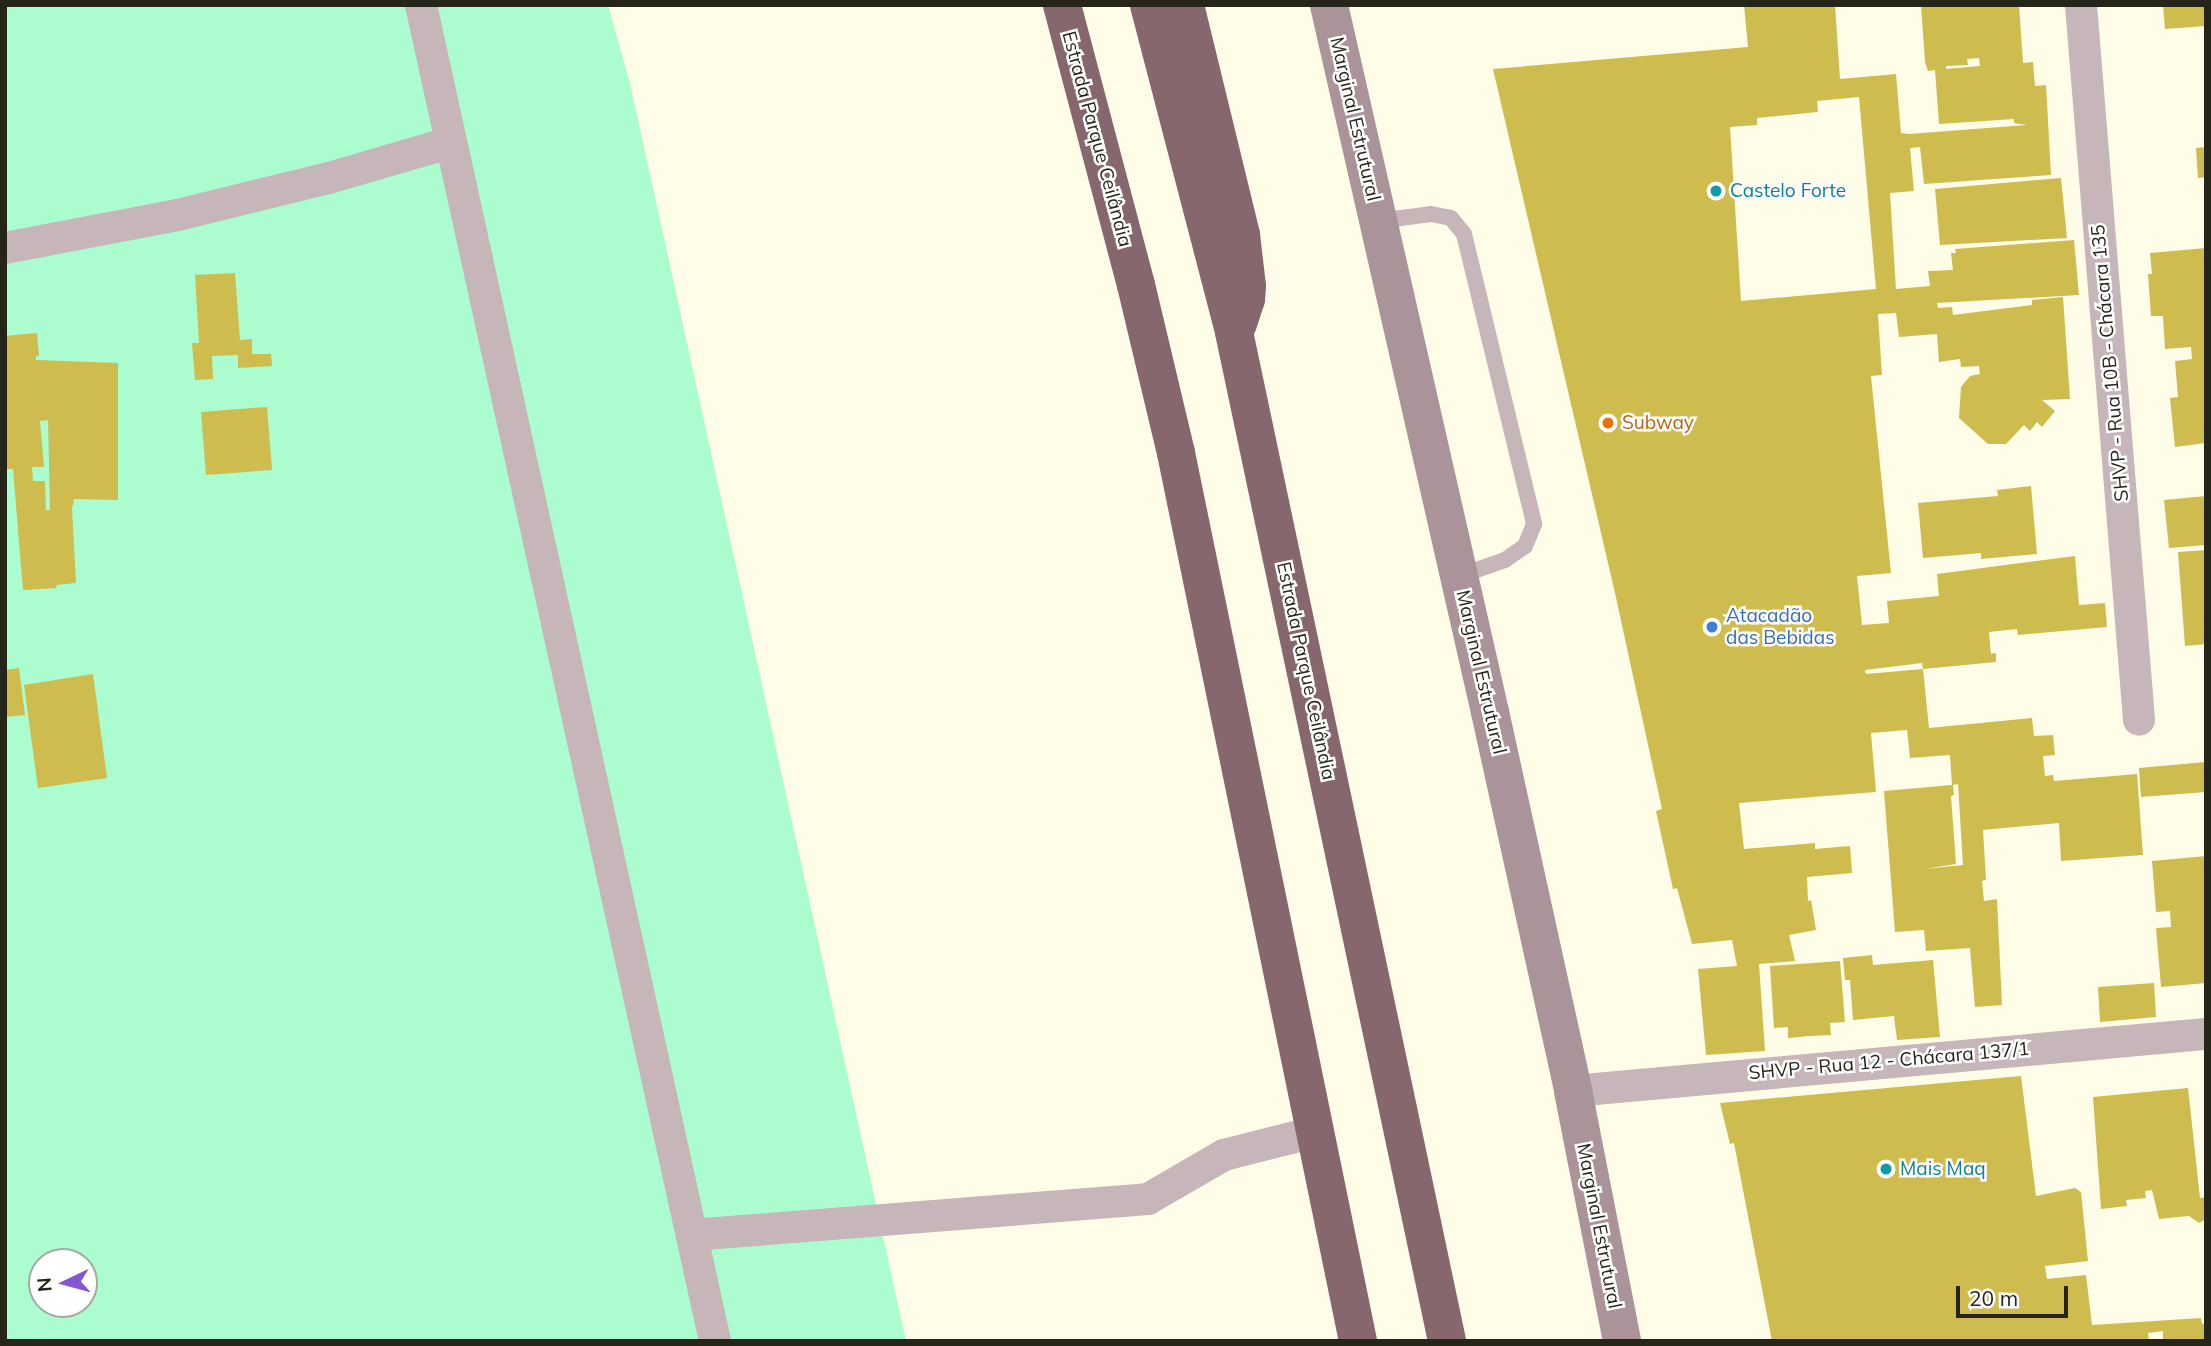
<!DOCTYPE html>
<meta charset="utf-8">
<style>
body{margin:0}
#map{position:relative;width:2211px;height:1346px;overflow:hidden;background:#fffce8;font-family:Mulish,sans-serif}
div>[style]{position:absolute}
.green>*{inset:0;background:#abfccf}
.building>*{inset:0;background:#cebc4f}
.lane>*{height:16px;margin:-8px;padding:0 8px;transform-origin:8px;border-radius:8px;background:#c6b5b9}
.street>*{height:32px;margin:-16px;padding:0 16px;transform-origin:16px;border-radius:16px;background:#c6b5b9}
.secondary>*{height:38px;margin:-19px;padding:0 19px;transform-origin:19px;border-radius:19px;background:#ab9499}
.highway>*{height:38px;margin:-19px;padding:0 19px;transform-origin:19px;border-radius:19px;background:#87676e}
.dots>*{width:19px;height:19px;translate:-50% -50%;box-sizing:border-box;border:4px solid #fff;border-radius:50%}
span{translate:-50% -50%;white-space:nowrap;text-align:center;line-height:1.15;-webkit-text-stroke:5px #fff;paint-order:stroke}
.street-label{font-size:19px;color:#262519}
.culture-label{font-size:19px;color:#0d838f}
.left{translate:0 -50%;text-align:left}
.food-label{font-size:19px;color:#c56008}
.shop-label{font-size:19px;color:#366cbe}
.frame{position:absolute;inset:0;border:7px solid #262519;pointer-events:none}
.north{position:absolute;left:28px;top:1248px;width:70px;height:70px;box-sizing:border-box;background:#fff;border:2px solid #a8a8a3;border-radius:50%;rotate:265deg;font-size:19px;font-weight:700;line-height:28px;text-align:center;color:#262519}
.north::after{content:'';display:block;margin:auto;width:24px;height:32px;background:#8456cf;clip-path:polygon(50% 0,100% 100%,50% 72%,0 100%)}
.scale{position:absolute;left:1956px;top:1286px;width:112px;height:32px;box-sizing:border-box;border:4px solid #262519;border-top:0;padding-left:9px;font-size:21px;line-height:24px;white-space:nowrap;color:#262519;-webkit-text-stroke:5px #fff;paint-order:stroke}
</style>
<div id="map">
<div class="green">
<div style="clip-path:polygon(evenodd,5px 5px,608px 5px,630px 83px,906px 1341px,5px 1341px,5px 5px,42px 1262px,84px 1262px,84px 1304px,42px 1304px,42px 1262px)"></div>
</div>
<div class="building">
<div style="clip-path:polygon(evenodd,1744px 5px,1835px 5px,1840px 79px,1896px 74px,1901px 133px,1909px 134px,2027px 125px,2014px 123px,2014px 119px,1939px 124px,1935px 70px,1928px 71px,1925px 62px,1921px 5px,2019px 5px,2023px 63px,2033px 62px,2035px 86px,2046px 85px,2051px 175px,1924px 184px,1920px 147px,1910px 148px,1914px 191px,1890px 193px,1896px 289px,1930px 286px,1928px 271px,1953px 270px,1951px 253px,1956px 253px,1955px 249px,2074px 240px,2079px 295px,1937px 303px,1938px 308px,1952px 307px,1953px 315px,2032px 305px,2032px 300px,2063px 297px,2070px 399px,2042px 400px,2055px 411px,2042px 427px,2037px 422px,2030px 431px,2024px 425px,2006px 444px,1988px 444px,1959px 418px,1961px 387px,1970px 376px,1980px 374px,1979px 366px,1961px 367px,1960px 359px,1939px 362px,1937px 334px,1899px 337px,1896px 313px,1878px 314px,1882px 375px,1871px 376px,1891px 573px,1857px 576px,1862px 625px,1889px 623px,1887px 601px,1939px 596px,1937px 574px,2075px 556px,2079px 605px,2105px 603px,2107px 627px,2018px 635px,2017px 629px,1989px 632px,1991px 654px,1996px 653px,1996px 662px,1923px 669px,1922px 663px,1865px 670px,1866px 674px,1923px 669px,1929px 728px,2032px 718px,2034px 736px,2053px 735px,2055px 755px,2043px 756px,2045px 776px,2053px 775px,2054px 781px,2137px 774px,2143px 855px,2061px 861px,2059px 823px,1983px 830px,1986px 880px,1982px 881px,1984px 901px,1997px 899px,2002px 1005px,1975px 1007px,1970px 948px,1926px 951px,1924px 930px,1895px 932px,1884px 791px,1952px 785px,1950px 755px,1910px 758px,1907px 730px,1871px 733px,1876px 792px,1739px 803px,1744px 849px,1815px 843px,1815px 849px,1850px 846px,1852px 873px,1807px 877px,1808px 901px,1811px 900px,1816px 930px,1789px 935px,1795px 961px,1759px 964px,1765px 1051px,1706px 1055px,1698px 969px,1737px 966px,1732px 940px,1692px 944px,1677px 888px,1673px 889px,1656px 811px,1662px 809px,1615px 593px,1493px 69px,1748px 47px,1744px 5px,1979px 58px,1980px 66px,1946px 69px,1946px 66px,1968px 65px,1967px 59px,1979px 58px,1744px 5px,1859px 97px,1876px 289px,1741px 301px,1730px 127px,1757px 125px,1757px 118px,1818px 112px,1817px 101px,1859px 97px,1744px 5px,1958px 784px,1963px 865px,1924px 869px,1956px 864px,1951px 796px,1954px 795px,1953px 785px,1958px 784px)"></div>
<div style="clip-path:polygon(2163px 5px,2206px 5px,2206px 26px,2165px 29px)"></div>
<div style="clip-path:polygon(2206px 147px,2206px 177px,2198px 178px,2196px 148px)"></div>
<div style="clip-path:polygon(2061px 178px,2067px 238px,1940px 245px,1935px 189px)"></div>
<div style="clip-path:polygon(2206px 248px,2206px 443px,2175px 447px,2170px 398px,2178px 397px,2175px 361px,2192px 359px,2191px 347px,2165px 349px,2163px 316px,2151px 316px,2148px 274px,2152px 274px,2150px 253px)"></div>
<div style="clip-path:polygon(235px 273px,240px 340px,252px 339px,252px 354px,271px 354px,272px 366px,238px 368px,238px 355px,212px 356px,213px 379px,195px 380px,192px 343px,199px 343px,195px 275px)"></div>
<div style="clip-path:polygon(evenodd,37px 333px,39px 356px,36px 356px,36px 360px,118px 363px,118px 500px,74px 499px,72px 509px,76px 583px,56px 585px,57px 588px,23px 590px,13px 469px,5px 469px,5px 336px,37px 333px,48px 420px,50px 510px,46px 510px,45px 481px,33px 481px,32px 467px,44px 467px,40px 421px,48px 420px)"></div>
<div style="clip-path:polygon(267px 407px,272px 470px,206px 475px,201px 412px)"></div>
<div style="clip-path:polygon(2031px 486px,2037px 554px,1981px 559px,1981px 553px,1923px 558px,1918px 503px,1998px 496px,1997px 490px)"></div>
<div style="clip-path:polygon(2206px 496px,2206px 545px,2169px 548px,2164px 500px)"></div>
<div style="clip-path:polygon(2206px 550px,2206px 644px,2185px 646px,2178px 552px)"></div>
<div style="clip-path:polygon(19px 668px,25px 715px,5px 717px,5px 670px)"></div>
<div style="clip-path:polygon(93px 674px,107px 778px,38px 788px,24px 685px)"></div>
<div style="clip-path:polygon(2206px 762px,2206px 792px,2141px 797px,2139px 768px)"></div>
<div style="clip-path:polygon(2206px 856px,2206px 983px,2161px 987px,2156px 928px,2171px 927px,2170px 911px,2156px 912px,2152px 861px)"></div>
<div style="clip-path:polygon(1872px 955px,1873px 965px,1933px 960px,1940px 1037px,1897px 1040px,1894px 1016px,1853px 1020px,1850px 980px,1845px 980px,1843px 958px)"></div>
<div style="clip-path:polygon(1840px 961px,1845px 1022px,1830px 1023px,1831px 1035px,1810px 1036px,1788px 1038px,1788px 1027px,1774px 1028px,1770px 966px)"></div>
<div style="clip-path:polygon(2154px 983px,2156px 1017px,2100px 1022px,2098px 987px)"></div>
<div style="clip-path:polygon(2021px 1076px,2036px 1196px,2075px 1188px,2081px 1192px,2088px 1261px,2045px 1266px,2047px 1279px,2086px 1275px,2092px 1325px,2201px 1318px,2202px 1324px,2206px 1323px,2206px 1341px,2163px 1341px,2163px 1331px,2148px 1333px,2149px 1341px,1772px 1341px,1734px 1143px,1730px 1144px,1720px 1103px)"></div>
<div style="clip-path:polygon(2188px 1088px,2200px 1198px,2206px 1197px,2206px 1219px,2199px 1223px,2189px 1216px,2159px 1219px,2152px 1190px,2145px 1191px,2146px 1198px,2126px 1200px,2127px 1206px,2101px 1209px,2093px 1097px)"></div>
</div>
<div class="lane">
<div style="left:1378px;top:221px;width:53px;rotate:-7.5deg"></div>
<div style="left:1431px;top:214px;width:20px;rotate:11deg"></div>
<div style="left:1451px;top:218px;width:21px;rotate:51deg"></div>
<div style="left:1464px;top:234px;width:298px;rotate:76.4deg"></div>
<div style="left:1534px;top:524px;width:24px;rotate:112deg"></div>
<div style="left:1525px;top:546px;width:24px;rotate:145deg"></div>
<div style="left:1505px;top:560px;width:49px;rotate:160.8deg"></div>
</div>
<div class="street">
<div style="left:421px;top:5px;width:1368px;rotate:77.59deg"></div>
<div style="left:2081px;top:5px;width:717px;rotate:85.36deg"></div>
<div style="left:5px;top:248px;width:176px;rotate:-10.8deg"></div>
<div style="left:178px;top:215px;width:155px;rotate:-13.8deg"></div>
<div style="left:329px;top:178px;width:125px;rotate:-16.3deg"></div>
<div style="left:1573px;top:1091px;width:636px;rotate:-5.15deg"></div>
<div style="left:692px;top:1235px;width:457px;rotate:-4.5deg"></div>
<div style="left:1148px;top:1199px;width:88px;rotate:-30.1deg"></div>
<div style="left:1224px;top:1155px;width:94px;rotate:-14.2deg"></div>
</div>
<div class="secondary">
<div style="left:1329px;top:5px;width:725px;rotate:77.17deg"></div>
<div style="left:1490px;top:712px;width:388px;rotate:77.6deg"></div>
<div style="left:1573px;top:1091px;width:255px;rotate:78.9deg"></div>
</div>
<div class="highway">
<div style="left:1062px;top:5px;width:290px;rotate:75.2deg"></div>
<div style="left:1136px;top:285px;width:173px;rotate:76.6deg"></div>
<div style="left:1176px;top:453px;width:906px;rotate:78.42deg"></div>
<div style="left:1149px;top:5px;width:338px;rotate:75.4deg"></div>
<div style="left:1234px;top:332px;width:1031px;rotate:78.08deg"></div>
<div style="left:1185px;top:5px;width:237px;rotate:76.3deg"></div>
<div style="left:1241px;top:235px;width:51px;rotate:83.3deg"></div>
<div style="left:1247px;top:286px;width:13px;rotate:94deg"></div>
<div style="left:1246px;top:299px;width:26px;rotate:108deg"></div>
</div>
<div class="dots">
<div style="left:1716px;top:191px;background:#0f9aa8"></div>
<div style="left:1608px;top:423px;background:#e8710a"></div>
<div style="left:1712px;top:627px;background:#3f7fe0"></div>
<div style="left:1886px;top:1169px;background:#0f9aa8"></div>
</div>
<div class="street-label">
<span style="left:1355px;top:119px;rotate:77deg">Marginal Estrutural</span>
<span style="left:1097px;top:139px;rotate:75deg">Estrada Parque Ceilândia</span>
<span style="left:2110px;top:363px;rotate:-95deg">SHVP - Rua 10B - Chácara 135</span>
<span style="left:1306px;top:671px;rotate:78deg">Estrada Parque Ceilândia</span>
<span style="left:1481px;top:672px;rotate:77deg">Marginal Estrutural</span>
<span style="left:1889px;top:1061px;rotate:-5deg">SHVP - Rua 12 - Chácara 137/1</span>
<span style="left:1599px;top:1226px;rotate:79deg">Marginal Estrutural</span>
</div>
<div class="culture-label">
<span class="left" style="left:1730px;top:191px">Castelo Forte</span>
<span class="left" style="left:1900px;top:1169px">Mais Maq</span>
</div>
<div class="food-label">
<span class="left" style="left:1622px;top:423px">Subway</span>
</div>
<div class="shop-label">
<span class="left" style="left:1726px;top:627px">Atacadão<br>das Bebidas</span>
</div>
<div class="frame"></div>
<div class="north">N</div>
<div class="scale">20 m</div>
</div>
